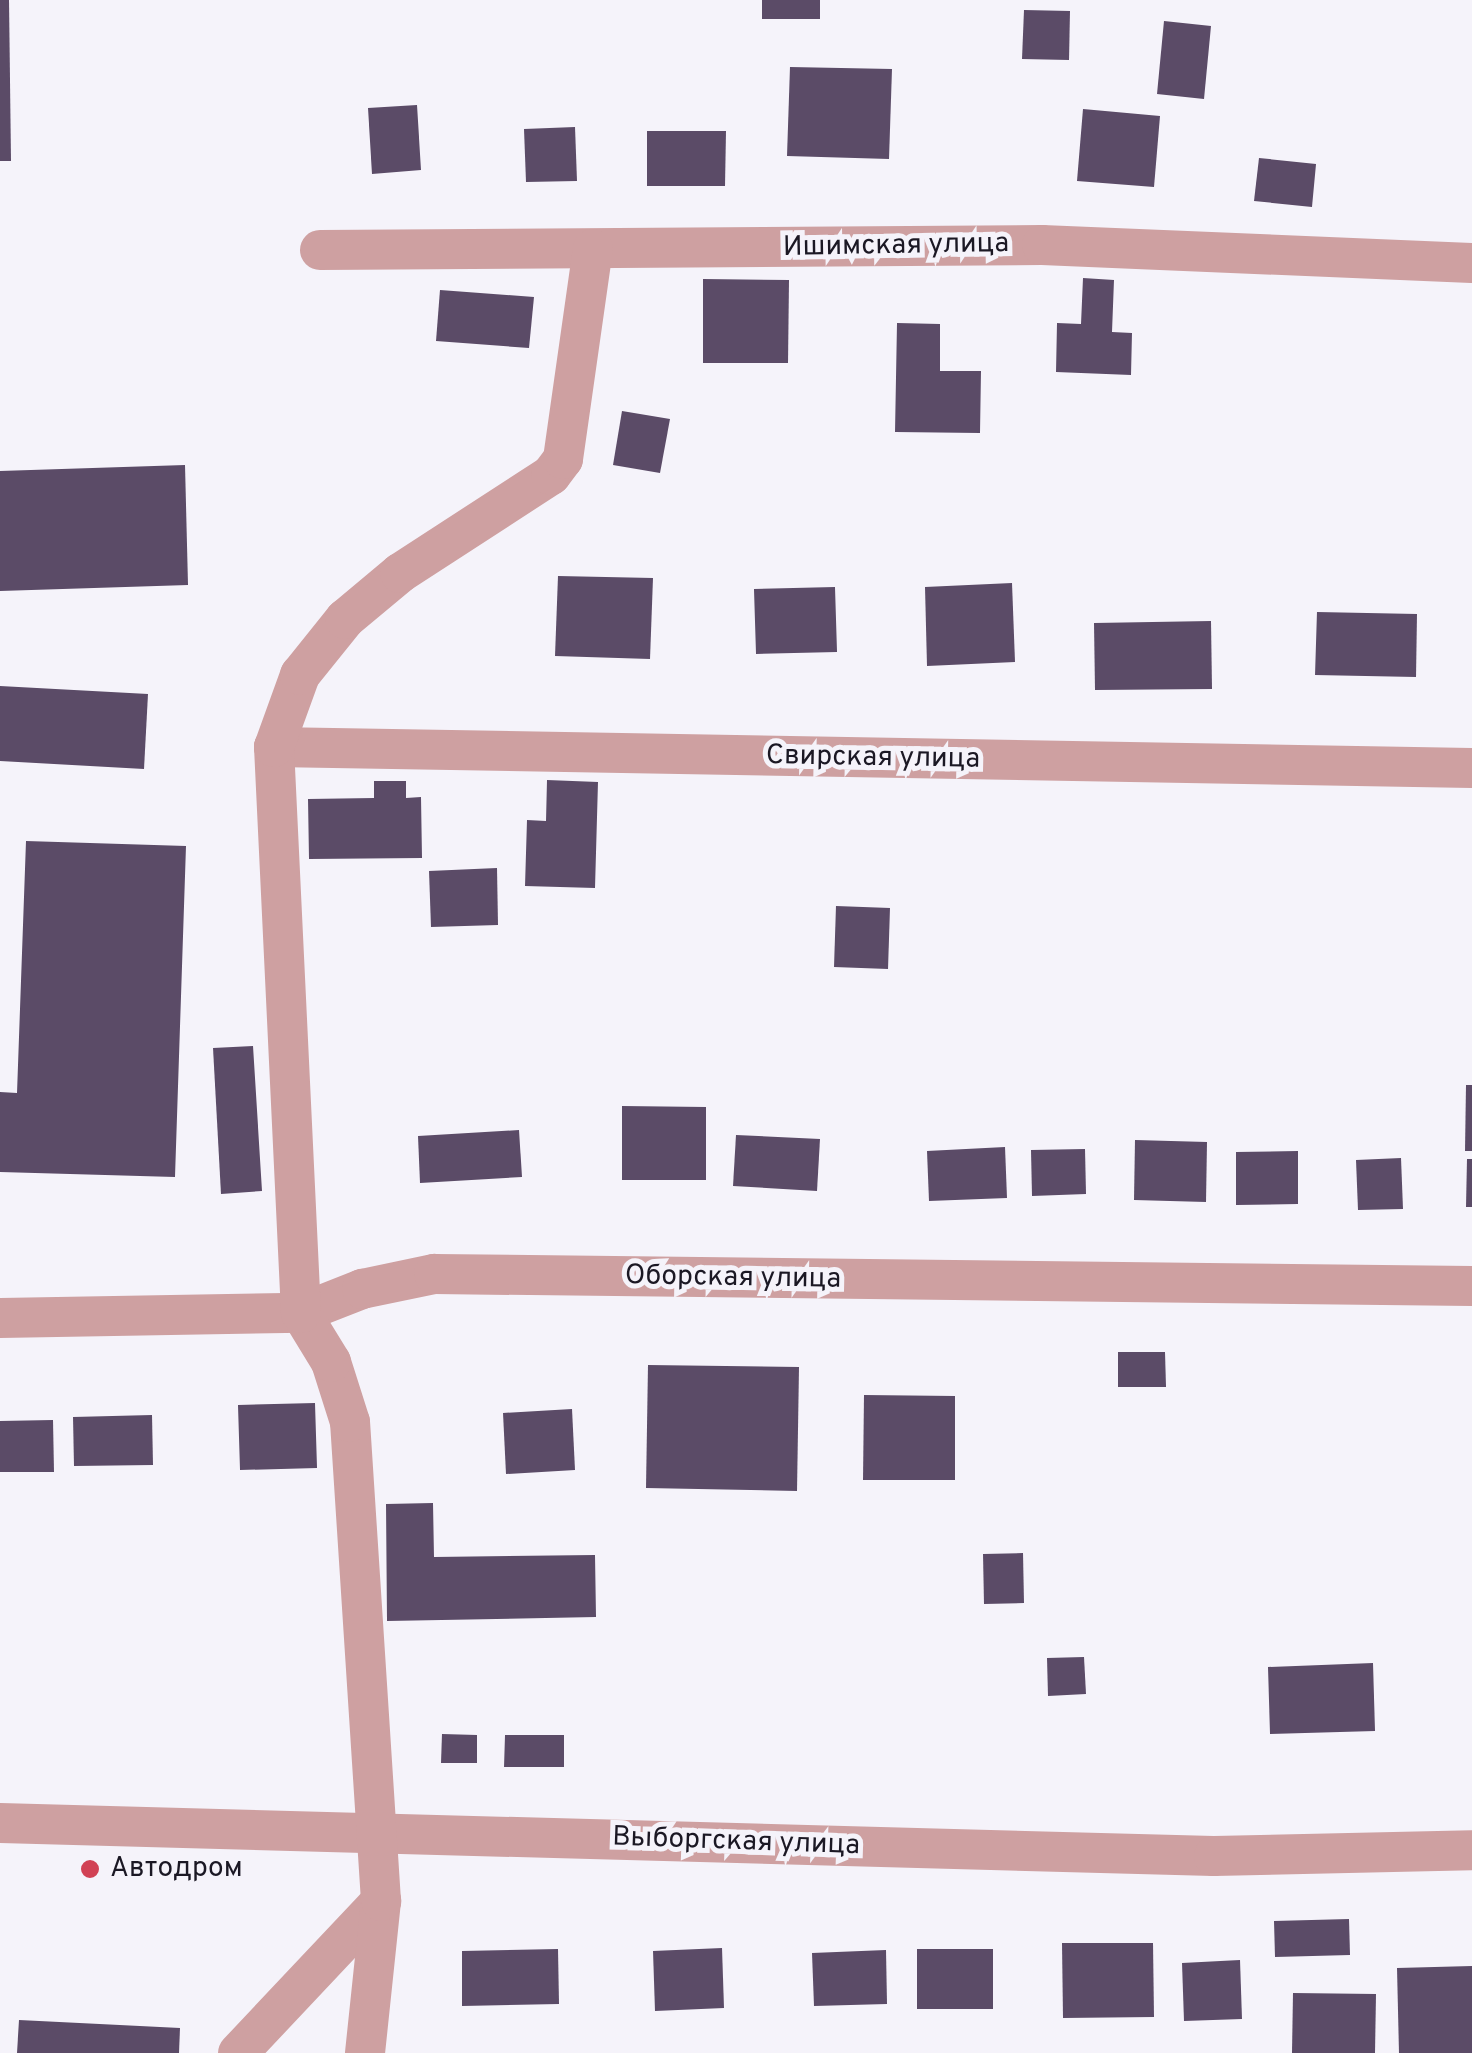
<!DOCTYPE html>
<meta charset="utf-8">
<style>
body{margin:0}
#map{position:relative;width:1472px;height:2053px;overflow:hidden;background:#f5f3fa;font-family:Overpass,sans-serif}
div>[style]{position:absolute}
.building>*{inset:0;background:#5b4b67}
.minor>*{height:40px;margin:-20px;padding:0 20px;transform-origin:20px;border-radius:20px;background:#cea0a1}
.dots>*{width:28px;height:28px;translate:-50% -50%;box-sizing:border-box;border:5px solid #f5f3fa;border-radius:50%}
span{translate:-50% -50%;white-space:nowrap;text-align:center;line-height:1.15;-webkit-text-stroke:10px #f5f3fa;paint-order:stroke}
.street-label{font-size:28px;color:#1b1824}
.poi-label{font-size:28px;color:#1b1824}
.left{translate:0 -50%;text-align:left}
</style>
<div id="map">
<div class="building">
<div style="clip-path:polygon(0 0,9px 0,11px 161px,0 161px)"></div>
<div style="clip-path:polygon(762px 0,820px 0,820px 19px,762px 19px)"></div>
<div style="clip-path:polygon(1024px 10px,1070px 11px,1069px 60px,1022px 59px)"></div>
<div style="clip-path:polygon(1164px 21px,1211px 26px,1204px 99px,1157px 94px)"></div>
<div style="clip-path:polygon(790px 67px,892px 69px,889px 159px,787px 156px)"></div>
<div style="clip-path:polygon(417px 105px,421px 170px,372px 174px,368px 108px)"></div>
<div style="clip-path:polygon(1083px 109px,1160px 116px,1154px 187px,1077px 181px)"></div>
<div style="clip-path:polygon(575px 127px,577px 181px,526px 182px,524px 129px)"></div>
<div style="clip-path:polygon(647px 131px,726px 131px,725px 186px,647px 186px)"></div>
<div style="clip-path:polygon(1259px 158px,1316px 164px,1312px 207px,1254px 201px)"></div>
<div style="clip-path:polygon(1083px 278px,1114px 280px,1112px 332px,1132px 333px,1131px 375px,1056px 372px,1057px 323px,1081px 324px)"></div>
<div style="clip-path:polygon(703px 279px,789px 280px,788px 363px,703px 363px)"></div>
<div style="clip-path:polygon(440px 290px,534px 297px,529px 348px,436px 341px)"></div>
<div style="clip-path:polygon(897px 323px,940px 324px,940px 371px,981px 371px,980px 433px,895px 432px)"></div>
<div style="clip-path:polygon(622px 411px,670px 419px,660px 473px,613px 465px)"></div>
<div style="clip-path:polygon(185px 465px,188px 585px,0 591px,0 471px)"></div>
<div style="clip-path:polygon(558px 576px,653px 578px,650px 659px,555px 656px)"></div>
<div style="clip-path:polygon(1012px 583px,1015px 662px,927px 666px,925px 587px)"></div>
<div style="clip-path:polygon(835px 587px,837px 652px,756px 654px,754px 589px)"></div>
<div style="clip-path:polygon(1317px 612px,1417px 614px,1416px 677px,1315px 675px)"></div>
<div style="clip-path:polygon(1211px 621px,1212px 689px,1095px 690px,1094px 623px)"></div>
<div style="clip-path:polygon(0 686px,148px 694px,144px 769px,0 761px)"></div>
<div style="clip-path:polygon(547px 780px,598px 782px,595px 888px,525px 886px,527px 820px,546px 821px)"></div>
<div style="clip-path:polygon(374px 781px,406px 781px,406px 798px,421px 797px,422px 858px,309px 859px,308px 799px,374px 798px)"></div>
<div style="clip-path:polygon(26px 841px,186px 846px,175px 1177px,0 1172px,0 1092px,17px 1093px)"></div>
<div style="clip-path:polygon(497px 868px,498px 925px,431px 927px,429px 871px)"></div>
<div style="clip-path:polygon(836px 906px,890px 908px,888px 969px,834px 967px)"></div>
<div style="clip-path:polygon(253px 1046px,262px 1191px,221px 1194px,213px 1048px)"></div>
<div style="clip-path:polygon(1466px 1085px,1472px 1085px,1472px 1151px,1465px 1151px)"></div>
<div style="clip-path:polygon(622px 1106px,706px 1107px,706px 1180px,622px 1180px)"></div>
<div style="clip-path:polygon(519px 1130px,522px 1177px,420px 1183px,418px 1136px)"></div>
<div style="clip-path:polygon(736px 1135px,820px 1139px,817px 1191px,733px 1186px)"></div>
<div style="clip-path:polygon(1135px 1140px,1207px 1142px,1206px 1202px,1134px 1200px)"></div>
<div style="clip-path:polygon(1005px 1147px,1007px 1198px,929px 1201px,927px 1151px)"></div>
<div style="clip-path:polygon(1085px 1149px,1086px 1194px,1032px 1196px,1031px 1150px)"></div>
<div style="clip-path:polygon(1298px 1151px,1298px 1204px,1236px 1205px,1236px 1152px)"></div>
<div style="clip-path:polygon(1401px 1158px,1403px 1209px,1358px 1210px,1356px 1160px)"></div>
<div style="clip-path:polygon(1467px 1159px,1472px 1159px,1472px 1207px,1466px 1207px)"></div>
<div style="clip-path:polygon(1118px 1352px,1165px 1352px,1166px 1387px,1118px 1387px)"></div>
<div style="clip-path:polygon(648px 1365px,799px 1367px,797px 1491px,646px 1488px)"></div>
<div style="clip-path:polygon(864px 1395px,955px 1396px,955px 1480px,863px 1480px)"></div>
<div style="clip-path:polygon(315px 1403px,317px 1468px,240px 1470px,238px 1405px)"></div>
<div style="clip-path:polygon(572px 1409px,575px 1470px,506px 1474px,503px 1413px)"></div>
<div style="clip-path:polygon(152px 1415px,153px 1465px,74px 1466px,73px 1417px)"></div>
<div style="clip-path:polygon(53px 1420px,54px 1472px,0 1472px,0 1421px)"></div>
<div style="clip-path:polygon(433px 1503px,434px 1557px,595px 1555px,596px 1617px,387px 1621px,386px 1504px)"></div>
<div style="clip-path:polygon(1023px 1553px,1024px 1603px,984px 1604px,983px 1554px)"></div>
<div style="clip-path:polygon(1084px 1657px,1086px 1694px,1048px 1696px,1047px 1658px)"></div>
<div style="clip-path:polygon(1373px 1663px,1375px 1731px,1270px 1734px,1268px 1667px)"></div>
<div style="clip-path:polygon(442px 1734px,477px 1735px,477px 1763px,441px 1763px)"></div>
<div style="clip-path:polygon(505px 1735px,564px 1735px,564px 1767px,504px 1767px)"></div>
<div style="clip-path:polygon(1349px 1919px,1350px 1955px,1275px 1957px,1274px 1921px)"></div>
<div style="clip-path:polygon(1062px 1943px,1153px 1943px,1154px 2017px,1063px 2018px)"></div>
<div style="clip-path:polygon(722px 1948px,724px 2008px,655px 2011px,653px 1951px)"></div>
<div style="clip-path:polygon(558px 1949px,559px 2004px,462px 2006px,462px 1951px)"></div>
<div style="clip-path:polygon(917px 1949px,993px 1949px,993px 2009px,917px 2009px)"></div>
<div style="clip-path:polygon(886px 1950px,887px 2004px,814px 2006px,812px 1953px)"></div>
<div style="clip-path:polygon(1240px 1960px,1242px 2019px,1184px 2021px,1182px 1963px)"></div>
<div style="clip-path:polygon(1472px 1966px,1472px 2053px,1399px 2053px,1397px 1968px)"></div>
<div style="clip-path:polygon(1293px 1993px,1376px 1994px,1375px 2053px,1292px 2053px)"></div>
<div style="clip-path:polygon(19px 2020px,180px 2028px,179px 2053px,17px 2053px)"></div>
</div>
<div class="minor">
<div style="left:320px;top:250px;width:722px;rotate:-0.4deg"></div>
<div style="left:1042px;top:245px;width:430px;rotate:2.4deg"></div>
<div style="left:274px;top:747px;width:1198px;rotate:1deg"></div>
<div style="left:0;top:1318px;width:301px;rotate:-1deg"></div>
<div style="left:301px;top:1313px;width:66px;rotate:-21.5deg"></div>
<div style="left:362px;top:1289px;width:74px;rotate:-11.8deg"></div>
<div style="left:434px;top:1274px;width:1038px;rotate:0.66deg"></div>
<div style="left:0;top:1823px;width:1214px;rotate:1.56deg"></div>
<div style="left:1214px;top:1856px;width:258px;rotate:-1.3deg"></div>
<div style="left:238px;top:2053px;width:209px;rotate:-46.7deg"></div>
<div style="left:365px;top:2053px;width:153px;rotate:-84deg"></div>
<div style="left:381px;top:1901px;width:480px;rotate:-93.7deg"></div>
<div style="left:350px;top:1422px;width:63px;rotate:-107.6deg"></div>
<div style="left:331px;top:1362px;width:57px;rotate:-121.5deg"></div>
<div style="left:301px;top:1313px;width:567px;rotate:-92.73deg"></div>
<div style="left:274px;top:747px;width:77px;rotate:-70.1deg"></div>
<div style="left:300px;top:675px;width:72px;rotate:-51.2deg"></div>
<div style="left:345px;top:619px;width:72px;rotate:-39.9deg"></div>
<div style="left:400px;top:573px;width:180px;rotate:-33deg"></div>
<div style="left:551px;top:475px;width:20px;rotate:-53deg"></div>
<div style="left:563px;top:459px;width:212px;rotate:-81.9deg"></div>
</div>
<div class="dots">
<div style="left:90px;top:1869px;background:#d14154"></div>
</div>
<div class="street-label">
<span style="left:896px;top:246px;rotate:-1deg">Ишимская улица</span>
<span style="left:873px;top:758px;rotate:1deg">Свирская улица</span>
<span style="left:733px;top:1278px;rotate:1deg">Оборская улица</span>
<span style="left:736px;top:1842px;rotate:2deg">Выборгская улица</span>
</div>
<div class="poi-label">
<span class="left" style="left:110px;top:1869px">Автодром</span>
</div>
</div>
